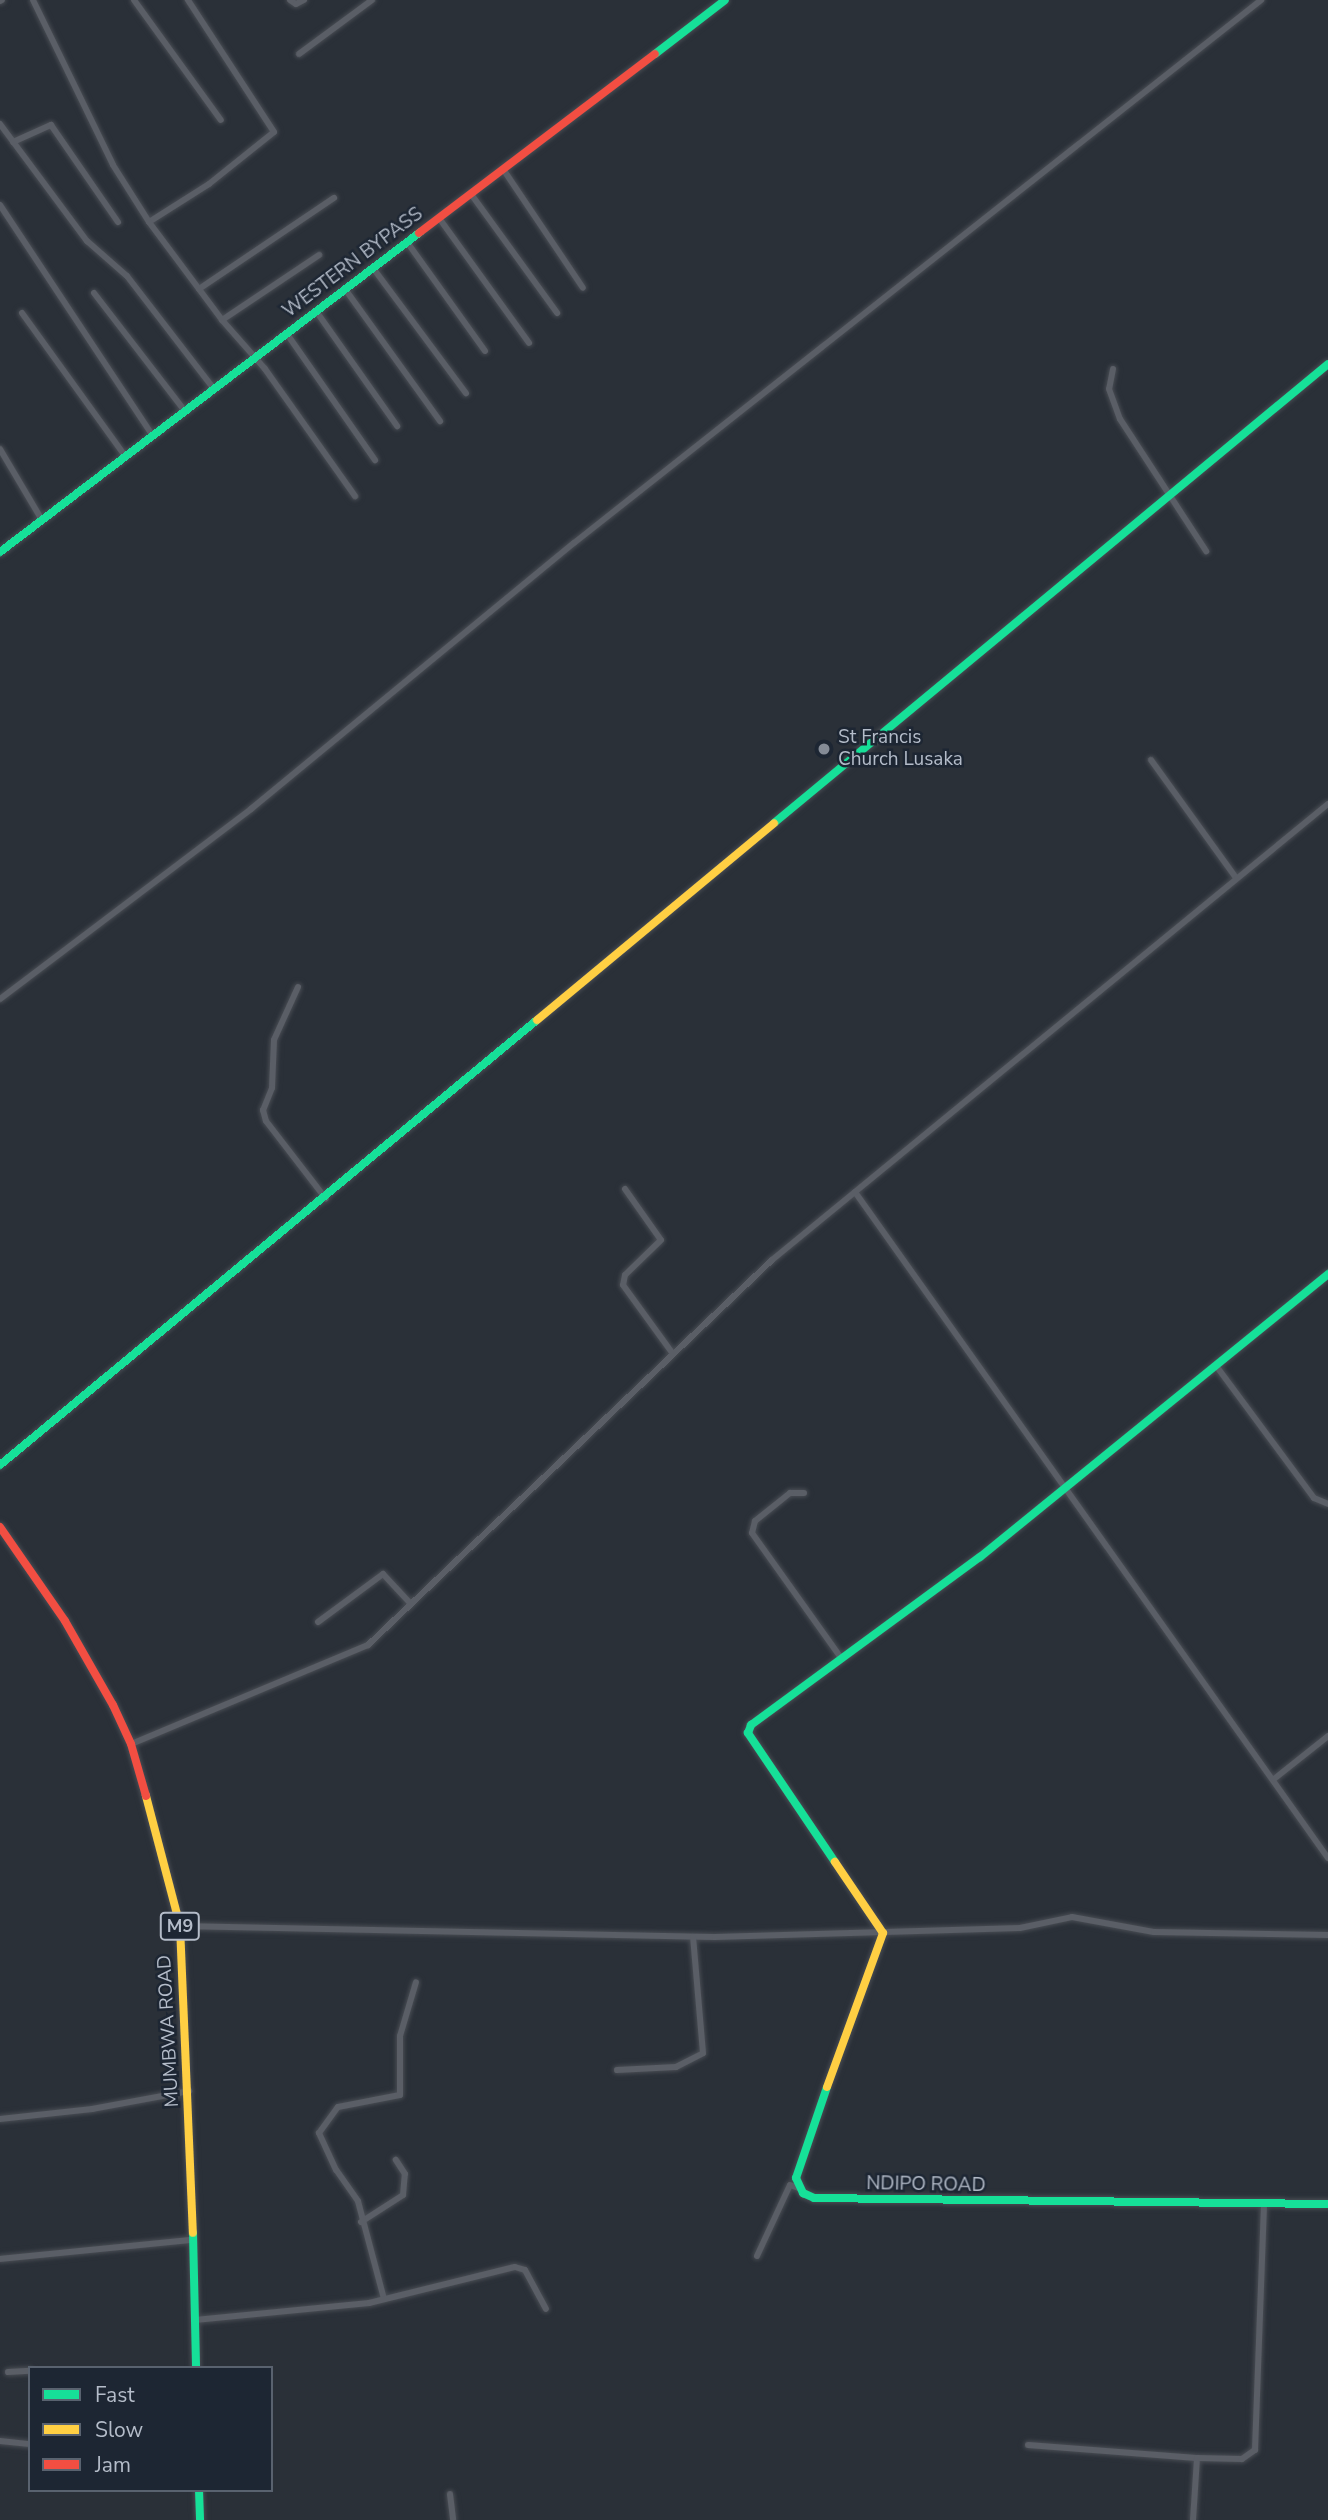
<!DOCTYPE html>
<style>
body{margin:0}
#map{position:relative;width:1328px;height:2520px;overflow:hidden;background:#2a3038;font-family:"Nunito Sans",sans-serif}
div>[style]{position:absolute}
.roads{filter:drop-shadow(0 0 2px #484c53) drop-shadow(0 0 2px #484c53)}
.street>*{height:6px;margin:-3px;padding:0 3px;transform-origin:3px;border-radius:3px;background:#5a5e66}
.fast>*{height:8px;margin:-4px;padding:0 4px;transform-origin:4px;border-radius:4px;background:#16e098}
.slow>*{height:8px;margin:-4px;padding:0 4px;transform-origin:4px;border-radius:4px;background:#ffcf43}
.jam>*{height:8px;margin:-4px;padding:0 4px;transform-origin:4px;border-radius:4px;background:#f24e42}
.dots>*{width:19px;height:19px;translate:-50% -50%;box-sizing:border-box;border:4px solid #1d2633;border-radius:50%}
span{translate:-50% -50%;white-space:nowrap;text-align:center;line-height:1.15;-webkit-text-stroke:5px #1d2633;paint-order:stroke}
.shield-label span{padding:2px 5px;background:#1d2633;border:2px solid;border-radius:5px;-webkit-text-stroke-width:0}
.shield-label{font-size:18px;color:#b4bcc9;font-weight:700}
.street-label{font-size:19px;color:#b4bcc9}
.poi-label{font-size:19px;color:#b4bcc9}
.left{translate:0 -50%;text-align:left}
.legend{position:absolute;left:28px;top:2366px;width:245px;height:126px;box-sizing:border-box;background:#1d2633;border:2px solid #59626f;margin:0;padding:9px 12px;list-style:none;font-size:21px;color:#b4bcc9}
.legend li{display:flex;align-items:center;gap:14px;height:35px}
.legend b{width:35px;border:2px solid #59626f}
</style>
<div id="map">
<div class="roads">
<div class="street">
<div style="left:33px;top:0;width:183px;rotate:64.1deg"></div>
<div style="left:113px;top:165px;width:67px;rotate:57.7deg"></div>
<div style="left:149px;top:222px;width:71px;rotate:-32.3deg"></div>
<div style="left:209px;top:184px;width:83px;rotate:-38.7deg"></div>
<div style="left:274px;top:132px;width:158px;rotate:-123.1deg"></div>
<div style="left:134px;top:0;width:148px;rotate:54.1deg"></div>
<div style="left:290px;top:0;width:7px;rotate:34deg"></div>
<div style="left:296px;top:4px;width:9px;rotate:-27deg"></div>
<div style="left:0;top:1px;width:2px;rotate:-27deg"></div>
<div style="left:299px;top:54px;width:91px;rotate:-36.5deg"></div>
<div style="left:0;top:124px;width:146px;rotate:53.4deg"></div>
<div style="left:87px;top:241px;width:53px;rotate:41.2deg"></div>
<div style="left:127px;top:276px;width:143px;rotate:52.4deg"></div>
<div style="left:13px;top:142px;width:42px;rotate:-24.1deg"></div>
<div style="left:51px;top:125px;width:118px;rotate:55.4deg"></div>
<div style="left:503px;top:169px;width:143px;rotate:56.1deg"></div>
<div style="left:471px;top:194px;width:147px;rotate:54.1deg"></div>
<div style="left:0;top:205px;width:276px;rotate:56.5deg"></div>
<div style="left:439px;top:218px;width:154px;rotate:54.2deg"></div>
<div style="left:149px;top:222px;width:122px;rotate:53.3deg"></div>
<div style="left:222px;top:320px;width:65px;rotate:48.7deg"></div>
<div style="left:265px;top:369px;width:156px;rotate:54.7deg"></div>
<div style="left:407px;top:242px;width:134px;rotate:54.4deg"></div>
<div style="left:373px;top:268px;width:156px;rotate:53.4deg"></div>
<div style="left:199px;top:289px;width:163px;rotate:-34deg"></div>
<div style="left:345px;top:289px;width:163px;rotate:54.3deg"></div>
<div style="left:94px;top:293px;width:149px;rotate:52.4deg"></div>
<div style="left:316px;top:311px;width:141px;rotate:54.8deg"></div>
<div style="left:22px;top:313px;width:176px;rotate:54.2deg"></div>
<div style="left:222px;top:320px;width:117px;rotate:-33.8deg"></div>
<div style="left:287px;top:334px;width:154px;rotate:55.1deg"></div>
<div style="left:1113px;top:369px;width:20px;rotate:101deg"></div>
<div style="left:1109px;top:389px;width:32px;rotate:70deg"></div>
<div style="left:1120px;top:419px;width:158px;rotate:56.9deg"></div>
<div style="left:0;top:449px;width:82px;rotate:59.4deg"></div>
<div style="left:1151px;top:760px;width:145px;rotate:54.2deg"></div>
<div style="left:298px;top:987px;width:58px;rotate:114.4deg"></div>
<div style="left:274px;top:1040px;width:48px;rotate:92.4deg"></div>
<div style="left:272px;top:1088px;width:24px;rotate:112deg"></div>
<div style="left:263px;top:1110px;width:11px;rotate:75deg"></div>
<div style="left:266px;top:1121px;width:98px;rotate:52.4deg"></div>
<div style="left:0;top:999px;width:315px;rotate:-37.1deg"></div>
<div style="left:251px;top:809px;width:418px;rotate:-39.5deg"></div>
<div style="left:574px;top:543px;width:876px;rotate:-38.32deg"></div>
<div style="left:625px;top:1189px;width:62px;rotate:54.8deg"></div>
<div style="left:661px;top:1240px;width:50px;rotate:135.8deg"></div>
<div style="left:625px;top:1275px;width:10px;rotate:101deg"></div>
<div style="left:623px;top:1285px;width:85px;rotate:54.1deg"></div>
<div style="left:855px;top:1192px;width:817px;rotate:54.62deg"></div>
<div style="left:1217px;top:1367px;width:163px;rotate:53.5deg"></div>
<div style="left:1314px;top:1498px;width:15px;rotate:23deg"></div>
<div style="left:804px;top:1493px;width:14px;rotate:180deg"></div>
<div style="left:790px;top:1493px;width:45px;rotate:141.3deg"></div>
<div style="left:755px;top:1521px;width:12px;rotate:104deg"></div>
<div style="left:752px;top:1533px;width:155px;rotate:54.5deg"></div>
<div style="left:318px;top:1622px;width:81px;rotate:-36.4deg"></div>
<div style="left:383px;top:1574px;width:41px;rotate:47deg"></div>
<div style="left:131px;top:1744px;width:257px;rotate:-22.7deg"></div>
<div style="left:368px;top:1645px;width:558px;rotate:-43.62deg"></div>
<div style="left:772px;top:1260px;width:719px;rotate:-39.36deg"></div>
<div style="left:1274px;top:1779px;width:69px;rotate:-38.5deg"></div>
<div style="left:180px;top:1926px;width:535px;rotate:1.18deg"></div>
<div style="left:715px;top:1937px;width:305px;rotate:-1.7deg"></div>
<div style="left:1020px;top:1928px;width:53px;rotate:-11.9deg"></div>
<div style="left:1072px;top:1917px;width:83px;rotate:10.4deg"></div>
<div style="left:1154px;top:1932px;width:174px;rotate:1deg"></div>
<div style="left:617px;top:2070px;width:59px;rotate:-2.9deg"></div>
<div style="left:676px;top:2067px;width:30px;rotate:-27deg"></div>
<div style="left:703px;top:2053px;width:116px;rotate:-94.9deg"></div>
<div style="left:0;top:2119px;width:93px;rotate:-6.2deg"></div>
<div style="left:92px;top:2109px;width:99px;rotate:-10.5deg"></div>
<div style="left:361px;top:2222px;width:50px;rotate:-32.7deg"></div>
<div style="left:403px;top:2195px;width:21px;rotate:-85deg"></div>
<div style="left:405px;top:2174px;width:17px;rotate:-123deg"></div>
<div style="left:757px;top:2256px;width:78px;rotate:-65.1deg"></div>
<div style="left:790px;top:2185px;width:9px;rotate:18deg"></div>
<div style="left:0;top:2259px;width:193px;rotate:-5.7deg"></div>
<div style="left:384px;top:2299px;width:101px;rotate:-104.9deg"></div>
<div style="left:358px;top:2201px;width:38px;rotate:-125deg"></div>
<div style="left:336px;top:2170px;width:41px;rotate:-114.7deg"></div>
<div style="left:319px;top:2133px;width:32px;rotate:-54deg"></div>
<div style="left:338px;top:2107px;width:63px;rotate:-11deg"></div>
<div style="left:400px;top:2095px;width:59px;rotate:-90deg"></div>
<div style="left:400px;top:2036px;width:56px;rotate:-73.5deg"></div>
<div style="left:195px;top:2320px;width:175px;rotate:-5.6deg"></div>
<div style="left:369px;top:2303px;width:150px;rotate:-13.9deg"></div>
<div style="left:515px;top:2267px;width:10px;rotate:17deg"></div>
<div style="left:525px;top:2270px;width:44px;rotate:61.7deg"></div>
<div style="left:8px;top:2372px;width:22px;rotate:-3deg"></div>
<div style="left:0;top:2441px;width:30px;rotate:6deg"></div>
<div style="left:1028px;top:2445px;width:169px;rotate:4.4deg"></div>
<div style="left:450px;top:2494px;width:26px;rotate:83deg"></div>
<div style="left:1193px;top:2520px;width:62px;rotate:-86.3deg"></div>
<div style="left:1197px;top:2458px;width:45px;rotate:1.3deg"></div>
<div style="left:1242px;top:2459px;width:16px;rotate:-35deg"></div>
<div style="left:1255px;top:2450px;width:245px;rotate:-87.9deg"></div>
</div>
<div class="fast">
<div style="left:655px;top:54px;width:88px;rotate:-37.6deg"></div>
<div style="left:0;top:552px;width:527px;rotate:-37.28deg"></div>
<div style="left:774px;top:823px;width:719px;rotate:-39.64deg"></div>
<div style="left:0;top:1465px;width:697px;rotate:-39.65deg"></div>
<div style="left:835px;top:1862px;width:156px;rotate:-124deg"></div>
<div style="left:748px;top:1733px;width:9px;rotate:-69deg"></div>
<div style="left:751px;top:1725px;width:284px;rotate:-36.3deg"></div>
<div style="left:980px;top:1557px;width:449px;rotate:-39.1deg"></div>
<div style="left:827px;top:2087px;width:96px;rotate:108.8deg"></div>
<div style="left:796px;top:2178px;width:17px;rotate:65deg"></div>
<div style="left:803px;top:2193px;width:12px;rotate:24deg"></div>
<div style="left:814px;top:2198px;width:514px;rotate:0.67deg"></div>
<div style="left:193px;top:2233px;width:135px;rotate:88.7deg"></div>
<div style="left:199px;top:2490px;width:30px;rotate:88deg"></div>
</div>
<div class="slow">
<div style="left:537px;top:1020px;width:308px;rotate:-39.7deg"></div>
<div style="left:146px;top:1796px;width:134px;rotate:75.3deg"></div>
<div style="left:180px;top:1926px;width:307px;rotate:87.6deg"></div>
<div style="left:827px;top:2087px;width:164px;rotate:-70deg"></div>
<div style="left:883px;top:1933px;width:86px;rotate:-124.1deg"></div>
</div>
<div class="jam">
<div style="left:419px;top:233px;width:296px;rotate:-37.2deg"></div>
<div style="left:0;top:1527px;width:114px;rotate:55.3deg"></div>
<div style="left:65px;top:1621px;width:97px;rotate:60.3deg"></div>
<div style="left:113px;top:1705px;width:43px;rotate:65.2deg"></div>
<div style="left:131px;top:1744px;width:54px;rotate:73.9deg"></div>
</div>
</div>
<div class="dots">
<div style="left:824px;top:749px;background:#848b96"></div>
</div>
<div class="shield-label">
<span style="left:180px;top:1926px">M9</span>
</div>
<div class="street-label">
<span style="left:353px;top:263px;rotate:-37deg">WESTERN BYPASS</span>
<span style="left:169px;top:2031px;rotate:-93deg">MUMBWA ROAD</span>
<span style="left:926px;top:2185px;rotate:1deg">NDIPO ROAD</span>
</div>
<div class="poi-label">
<span class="left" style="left:838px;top:749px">St Francis<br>Church Lusaka</span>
</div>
<ul class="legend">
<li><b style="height:9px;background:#16e098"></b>Fast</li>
<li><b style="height:9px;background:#ffcf43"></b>Slow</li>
<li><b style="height:9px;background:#f24e42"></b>Jam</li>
</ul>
</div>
